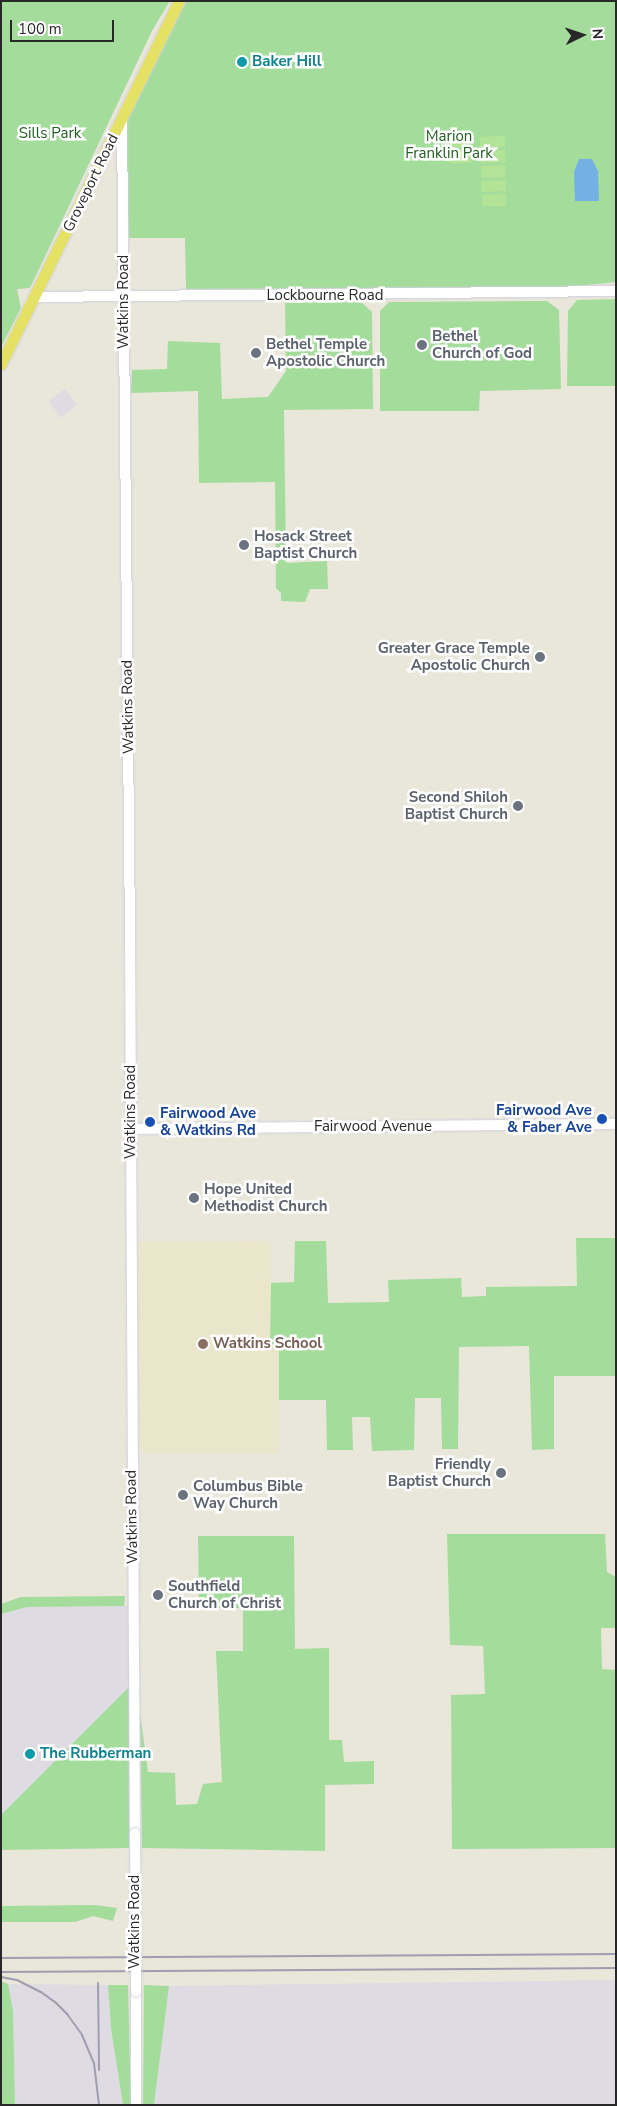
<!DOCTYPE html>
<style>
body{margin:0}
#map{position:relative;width:617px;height:2106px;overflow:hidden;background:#e9e6da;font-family:"Nunito Sans",sans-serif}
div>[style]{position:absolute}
.industrial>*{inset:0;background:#dedbe2}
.education>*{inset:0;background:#eae6cb}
.green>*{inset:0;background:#a4dc9b}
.pitch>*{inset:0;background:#b3e397}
.water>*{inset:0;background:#74b0e4}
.roads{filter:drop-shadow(0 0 1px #d0d0e0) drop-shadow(0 0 1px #d0d0e0)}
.secondary>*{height:10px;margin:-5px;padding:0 5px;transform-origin:5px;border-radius:5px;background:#fff}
.primary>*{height:11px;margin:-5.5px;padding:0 5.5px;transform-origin:5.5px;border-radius:5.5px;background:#e5e164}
.rail>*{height:2px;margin:-1px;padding:0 1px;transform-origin:1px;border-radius:1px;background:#9f9eb1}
.bridges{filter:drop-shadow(0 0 1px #d0d0e0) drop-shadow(0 0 1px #d0d0e0)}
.secondary-bridge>*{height:10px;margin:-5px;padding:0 5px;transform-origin:5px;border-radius:5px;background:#fff}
.dots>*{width:14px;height:14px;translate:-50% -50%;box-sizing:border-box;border:2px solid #fff;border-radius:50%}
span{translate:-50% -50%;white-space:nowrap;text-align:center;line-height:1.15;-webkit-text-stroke:5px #fff;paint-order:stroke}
.culture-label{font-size:15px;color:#0d838f;font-weight:700}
.left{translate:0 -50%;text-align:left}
.park-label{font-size:15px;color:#1f5e1f}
.street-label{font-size:15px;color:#282828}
.worship-label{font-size:15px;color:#5b616d;font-weight:700}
.right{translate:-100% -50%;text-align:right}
.transit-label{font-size:15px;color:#164399;font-weight:700}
.education-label{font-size:15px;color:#785e54;font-weight:700}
.frame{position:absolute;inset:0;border:2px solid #282828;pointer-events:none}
.north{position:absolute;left:557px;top:10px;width:50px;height:50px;-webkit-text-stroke:4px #fff;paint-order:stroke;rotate:86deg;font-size:14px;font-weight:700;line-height:20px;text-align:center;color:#282828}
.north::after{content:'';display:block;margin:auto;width:18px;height:22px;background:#282828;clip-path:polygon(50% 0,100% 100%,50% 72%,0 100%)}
.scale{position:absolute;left:10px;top:20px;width:104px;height:22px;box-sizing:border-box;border:2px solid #282828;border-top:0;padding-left:6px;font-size:15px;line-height:18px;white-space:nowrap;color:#282828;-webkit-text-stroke:4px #fff;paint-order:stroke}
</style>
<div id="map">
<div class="industrial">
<div style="clip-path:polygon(65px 389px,77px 405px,61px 418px,49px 401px)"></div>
<div style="clip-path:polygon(129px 1606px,129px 1687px,1px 1815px,1px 1614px,27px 1607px)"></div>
<div style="clip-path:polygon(616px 1980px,616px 2105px,154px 2105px,169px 1986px)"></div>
<div style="clip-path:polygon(8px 1984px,108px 1985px,111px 2028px,123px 2105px,15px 2105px,13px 2011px)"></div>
</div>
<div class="education">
<div style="clip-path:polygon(271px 1241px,270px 1339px,271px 1348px,279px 1348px,280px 1453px,145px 1453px,137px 1447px,135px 1246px,140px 1242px)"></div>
</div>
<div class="green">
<div style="clip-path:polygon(1px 1px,170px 1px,153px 29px,30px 288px,17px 289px,21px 308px,1px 347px)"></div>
<div style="clip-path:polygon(185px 1px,616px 1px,616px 282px,568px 287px,186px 289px,185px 238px,129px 238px,125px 130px,128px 115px)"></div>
<div style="clip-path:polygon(616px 299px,616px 386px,567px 386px,568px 311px,577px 300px)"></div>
<div style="clip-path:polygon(547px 301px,559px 310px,561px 389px,480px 391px,479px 411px,380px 411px,380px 311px,389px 302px)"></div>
<div style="clip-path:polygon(361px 302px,372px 312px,373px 409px,284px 410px,286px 563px,327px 561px,328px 589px,310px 589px,305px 602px,281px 601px,281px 593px,276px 588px,275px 482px,199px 483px,198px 391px,131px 393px,132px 370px,167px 369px,168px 341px,220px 343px,222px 399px,268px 397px,286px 371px,285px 303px)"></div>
<div style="clip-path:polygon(576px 1238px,616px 1238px,616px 1376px,554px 1376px,554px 1449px,532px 1450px,529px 1346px,459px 1347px,458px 1449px,442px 1449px,441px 1398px,415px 1398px,414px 1450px,372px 1451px,370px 1417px,352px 1417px,353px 1450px,327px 1450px,326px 1400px,279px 1400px,279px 1349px,270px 1348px,270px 1339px,271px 1283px,294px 1282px,295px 1241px,326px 1241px,328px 1303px,389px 1302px,388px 1280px,461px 1278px,462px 1297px,486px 1296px,486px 1287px,577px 1286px)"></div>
<div style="clip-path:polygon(447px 1534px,605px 1534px,607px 1572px,616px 1577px,616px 1628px,601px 1628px,602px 1669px,616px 1670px,616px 1848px,452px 1849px,451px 1695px,485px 1694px,483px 1646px,450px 1645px)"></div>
<div style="clip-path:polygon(198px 1536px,294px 1536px,295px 1649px,329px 1648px,329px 1740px,342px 1740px,344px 1762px,374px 1761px,374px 1784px,325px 1785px,325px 1851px,142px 1848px,140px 1713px,148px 1772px,175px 1773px,176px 1805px,197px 1804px,203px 1784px,222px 1782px,216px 1651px,243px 1651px,243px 1608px,199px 1608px)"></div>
<div style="clip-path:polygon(125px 1596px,124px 1606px,27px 1607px,1px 1614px,1px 1604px,21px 1597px)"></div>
<div style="clip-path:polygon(129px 1687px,129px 1848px,1px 1850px,1px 1815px)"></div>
<div style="clip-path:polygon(95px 1905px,117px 1908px,113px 1921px,93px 1916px,75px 1922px,1px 1922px,1px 1906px)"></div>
<div style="clip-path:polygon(1px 1981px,8px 1984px,13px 2011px,15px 2105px,1px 2105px)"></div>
<div style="clip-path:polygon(108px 1985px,128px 1985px,131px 2105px,123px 2105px,111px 2028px)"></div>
<div style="clip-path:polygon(144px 1985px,169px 1986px,154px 2105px,143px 2105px)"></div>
</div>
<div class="pitch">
<div style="clip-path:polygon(449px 134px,472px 134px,472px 147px,449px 147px)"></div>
<div style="clip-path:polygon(505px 136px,505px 147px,480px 148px,480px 137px)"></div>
<div style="clip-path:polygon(472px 150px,472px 163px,449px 163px,449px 151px)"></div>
<div style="clip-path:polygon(505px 150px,505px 162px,481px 163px,480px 151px)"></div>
<div style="clip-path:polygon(505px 165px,506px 177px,481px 178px,481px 166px)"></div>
<div style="clip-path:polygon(506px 180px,506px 191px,481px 192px,481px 181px)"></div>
<div style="clip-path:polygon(506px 194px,506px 206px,482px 206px,482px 195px)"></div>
</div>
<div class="water">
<div style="clip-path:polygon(579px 159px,592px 159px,598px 171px,599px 201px,575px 201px,574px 172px)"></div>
</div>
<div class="roads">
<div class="secondary">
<div style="left:122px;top:119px;width:822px;rotate:89.44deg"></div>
<div style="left:130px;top:941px;width:892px;rotate:89.68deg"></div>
<div style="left:35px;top:297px;width:581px;rotate:-0.59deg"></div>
<div style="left:131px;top:1129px;width:485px;rotate:-0.6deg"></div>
<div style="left:136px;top:1992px;width:113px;rotate:90deg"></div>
</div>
<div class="primary">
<div style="left:1px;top:364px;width:404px;rotate:-63.9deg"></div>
</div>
</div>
<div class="rail">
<div style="left:1px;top:1958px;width:615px;rotate:-0.37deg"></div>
<div style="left:1px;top:1972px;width:615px;rotate:-0.37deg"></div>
<div style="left:1px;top:1977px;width:16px;rotate:11deg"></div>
<div style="left:17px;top:1980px;width:27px;rotate:27deg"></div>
<div style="left:41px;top:1992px;width:19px;rotate:36deg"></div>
<div style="left:56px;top:2003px;width:16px;rotate:45deg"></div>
<div style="left:67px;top:2014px;width:26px;rotate:54deg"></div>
<div style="left:82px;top:2035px;width:30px;rotate:67deg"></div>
<div style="left:94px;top:2063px;width:42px;rotate:83.2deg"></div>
<div style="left:98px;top:1983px;width:87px;rotate:89.3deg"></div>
</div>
<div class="bridges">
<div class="secondary-bridge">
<div style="left:135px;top:1833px;width:159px;rotate:89.6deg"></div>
</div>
</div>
<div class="dots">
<div style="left:242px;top:62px;background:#0f9aa8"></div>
<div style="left:422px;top:345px;background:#6b7280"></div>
<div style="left:256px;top:353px;background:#6b7280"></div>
<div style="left:244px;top:545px;background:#6b7280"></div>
<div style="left:540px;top:657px;background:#6b7280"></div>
<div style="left:518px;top:806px;background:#6b7280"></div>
<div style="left:602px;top:1119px;background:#1a4fb4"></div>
<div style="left:150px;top:1122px;background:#1a4fb4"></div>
<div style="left:194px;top:1198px;background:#6b7280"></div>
<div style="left:203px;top:1344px;background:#8d6e63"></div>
<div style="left:501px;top:1473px;background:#6b7280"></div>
<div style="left:183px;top:1495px;background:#6b7280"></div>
<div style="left:158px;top:1595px;background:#6b7280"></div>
<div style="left:30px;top:1754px;background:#0f9aa8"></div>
</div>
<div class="culture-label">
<span class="left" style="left:252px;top:62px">Baker Hill</span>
<span class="left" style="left:40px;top:1754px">The Rubberman</span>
</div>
<div class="park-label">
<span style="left:50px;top:134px">Sills Park</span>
<span style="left:449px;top:145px">Marion<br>Franklin Park</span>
</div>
<div class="street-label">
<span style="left:91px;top:183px;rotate:-64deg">Groveport Road</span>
<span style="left:325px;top:296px">Lockbourne Road</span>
<span style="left:124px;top:302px;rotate:-90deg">Watkins Road</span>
<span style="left:128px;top:707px;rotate:-91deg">Watkins Road</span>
<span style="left:131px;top:1112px;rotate:-90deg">Watkins Road</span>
<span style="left:373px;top:1127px">Fairwood Avenue</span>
<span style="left:132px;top:1517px;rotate:-91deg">Watkins Road</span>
<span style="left:135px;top:1922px;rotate:-90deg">Watkins Road</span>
</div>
<div class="worship-label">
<span class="left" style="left:432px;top:345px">Bethel<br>Church of God</span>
<span class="left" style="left:266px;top:353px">Bethel Temple<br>Apostolic Church</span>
<span class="left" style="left:254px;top:545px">Hosack Street<br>Baptist Church</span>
<span class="right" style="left:530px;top:657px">Greater Grace Temple<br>Apostolic Church</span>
<span class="right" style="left:508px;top:806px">Second Shiloh<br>Baptist Church</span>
<span class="left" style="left:204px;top:1198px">Hope United<br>Methodist Church</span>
<span class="right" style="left:491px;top:1473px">Friendly<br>Baptist Church</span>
<span class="left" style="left:193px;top:1495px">Columbus Bible<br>Way Church</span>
<span class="left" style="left:168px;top:1595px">Southfield<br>Church of Christ</span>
</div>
<div class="transit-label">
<span class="right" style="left:592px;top:1119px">Fairwood Ave<br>&amp; Faber Ave</span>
<span class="left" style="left:160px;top:1122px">Fairwood Ave<br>&amp; Watkins Rd</span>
</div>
<div class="education-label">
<span class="left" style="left:213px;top:1344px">Watkins School</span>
</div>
<div class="frame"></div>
<div class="north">N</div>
<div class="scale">100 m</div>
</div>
